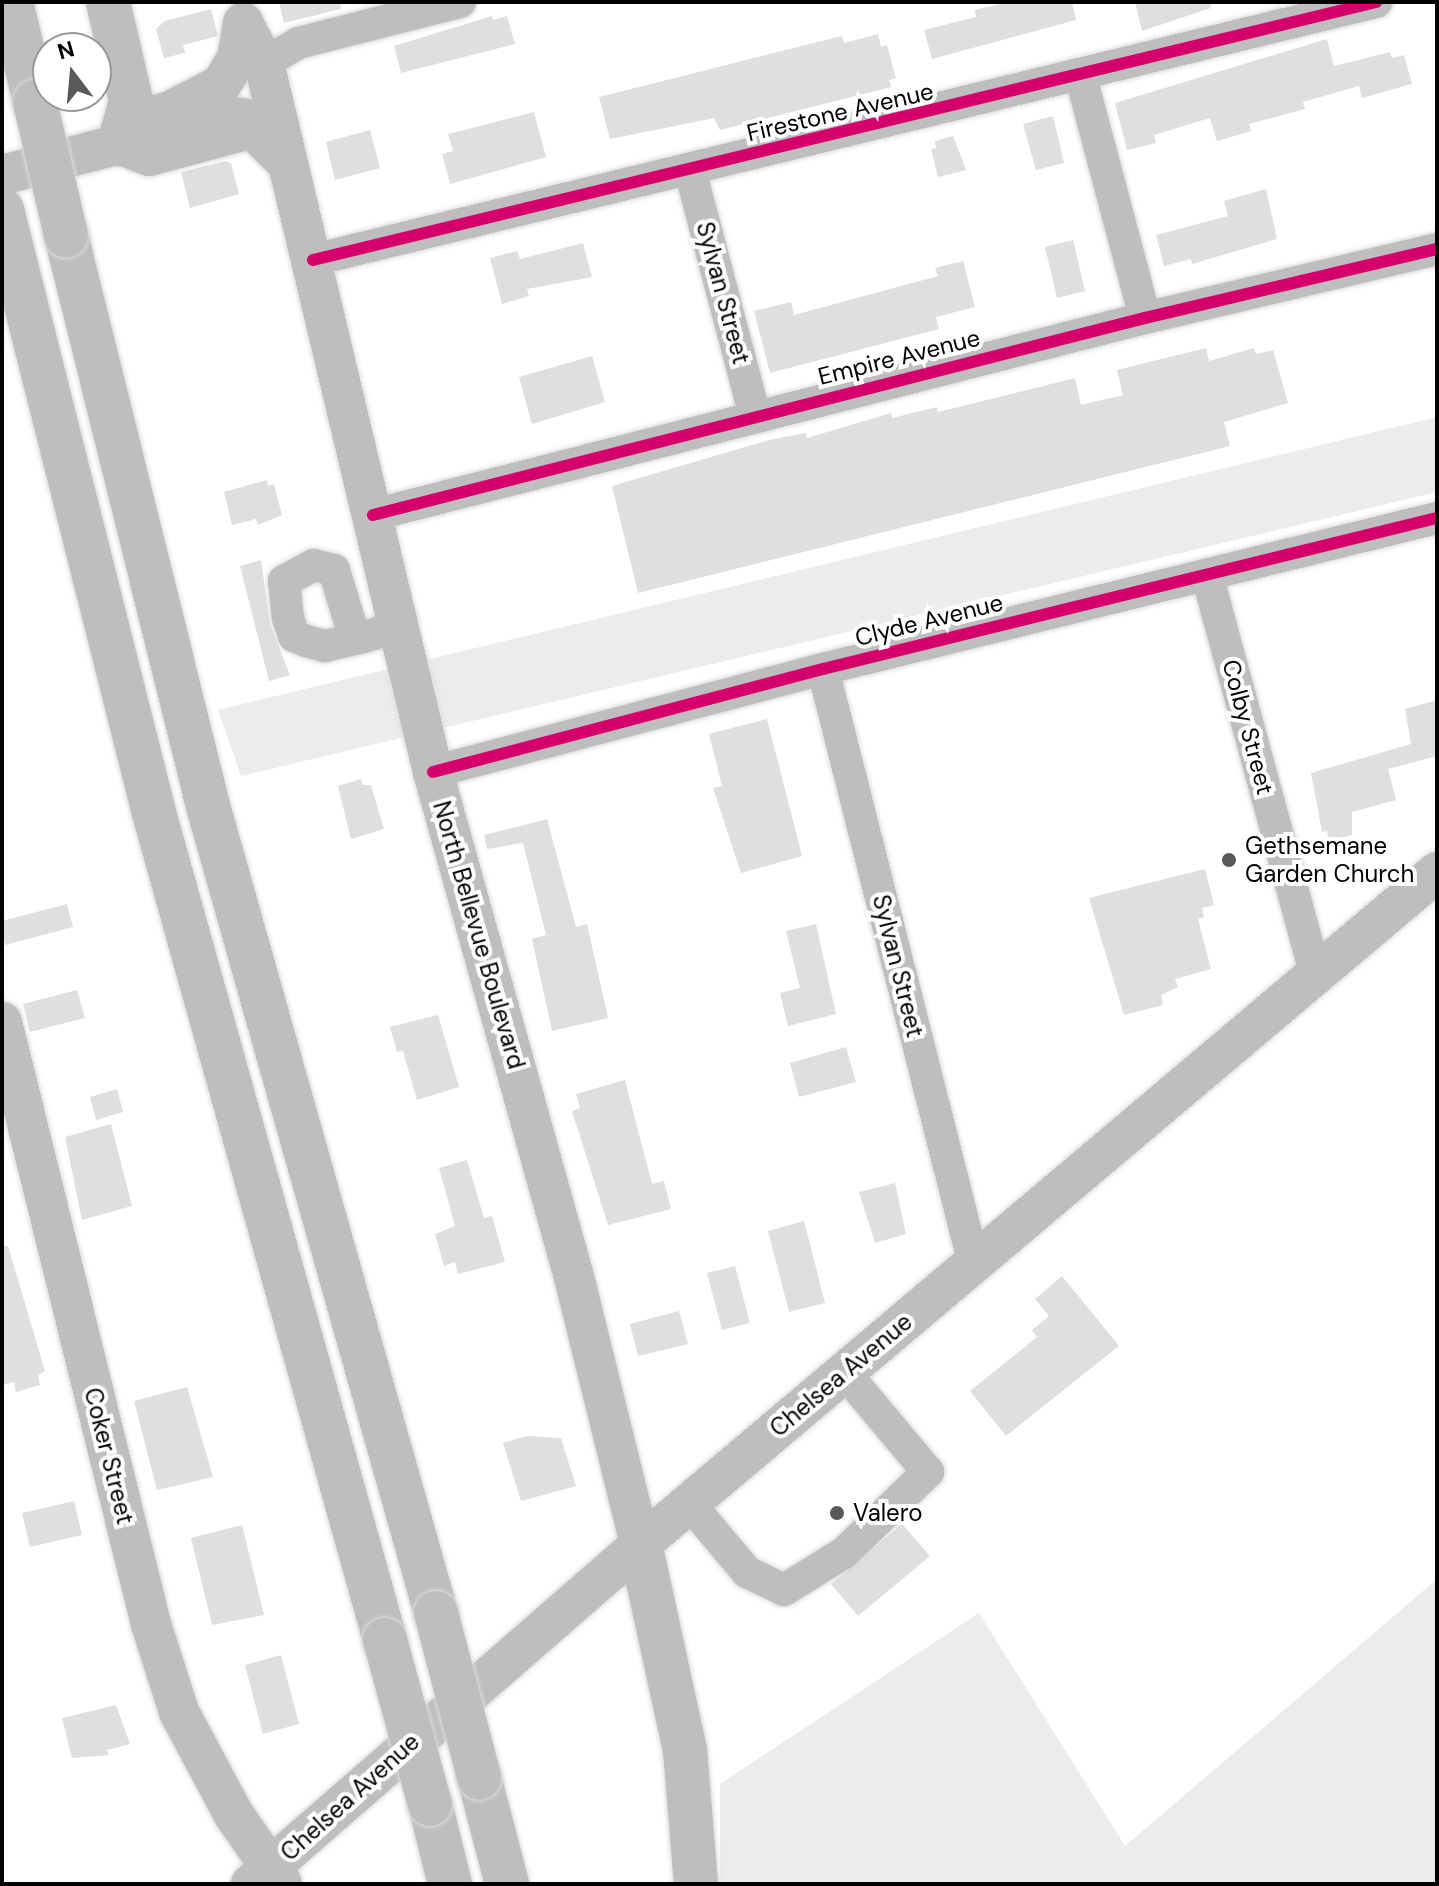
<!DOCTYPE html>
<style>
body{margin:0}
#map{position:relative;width:1439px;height:1886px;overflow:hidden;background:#fff;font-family:"DM Sans",sans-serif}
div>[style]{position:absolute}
.green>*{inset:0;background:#ececec}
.building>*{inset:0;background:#dfdfdf}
.roads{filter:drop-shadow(0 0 2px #dbdbdb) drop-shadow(0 0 2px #dbdbdb)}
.minor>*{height:32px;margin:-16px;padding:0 16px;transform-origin:16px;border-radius:16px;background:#bebebe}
.major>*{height:40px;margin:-20px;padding:0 20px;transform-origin:20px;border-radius:20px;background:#bebebe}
.highway>*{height:44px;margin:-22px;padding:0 22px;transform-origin:22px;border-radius:22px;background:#bebebe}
.bridges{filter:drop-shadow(0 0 2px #dbdbdb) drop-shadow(0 0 2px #dbdbdb)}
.highway-bridge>*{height:44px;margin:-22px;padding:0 22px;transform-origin:22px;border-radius:22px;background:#bebebe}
.cycleway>*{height:12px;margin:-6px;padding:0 6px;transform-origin:6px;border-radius:6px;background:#d6006c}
.dots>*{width:22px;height:22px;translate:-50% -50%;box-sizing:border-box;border:4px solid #fff;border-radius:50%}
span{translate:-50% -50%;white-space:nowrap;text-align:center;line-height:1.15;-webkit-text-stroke:8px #fff;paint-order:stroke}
.street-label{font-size:24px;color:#000}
.poi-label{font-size:24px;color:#000}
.left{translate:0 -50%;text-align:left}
.frame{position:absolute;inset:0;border:4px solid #000;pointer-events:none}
.north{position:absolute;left:32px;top:32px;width:80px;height:80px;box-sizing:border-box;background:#fff;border:2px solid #999;border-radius:50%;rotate:344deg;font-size:22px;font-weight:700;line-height:32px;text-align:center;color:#000}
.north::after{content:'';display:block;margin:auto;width:28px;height:36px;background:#595959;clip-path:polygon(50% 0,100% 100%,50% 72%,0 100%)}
</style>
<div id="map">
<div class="green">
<div style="clip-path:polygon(1437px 417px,1437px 492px,241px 776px,218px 710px)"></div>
<div style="clip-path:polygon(1437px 1579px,1437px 1884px,720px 1884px,720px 1784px,979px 1613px,1125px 1846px)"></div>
</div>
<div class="building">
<div style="clip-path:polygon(279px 2px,340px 2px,341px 9px,284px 23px)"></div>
<div style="clip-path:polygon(1008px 2px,1072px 2px,1076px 20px,932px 59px,924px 30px,976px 17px,975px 10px)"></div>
<div style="clip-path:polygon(1135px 2px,1210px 2px,1211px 8px,1142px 31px)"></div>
<div style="clip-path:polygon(211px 9px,218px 36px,183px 45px,185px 53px,164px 58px,156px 29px,165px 21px)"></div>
<div style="clip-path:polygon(492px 16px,493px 20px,507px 16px,515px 44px,401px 73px,394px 46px)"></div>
<div style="clip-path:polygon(878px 34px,881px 47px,887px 45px,896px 78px,889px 80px,891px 87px,720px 130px,714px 118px,610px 139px,599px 97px,842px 36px,844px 43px)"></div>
<div style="clip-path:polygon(1327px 39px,1334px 66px,1390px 52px,1392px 58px,1404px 55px,1412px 84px,1362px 98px,1359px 86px,1303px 102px,1305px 109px,1249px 124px,1251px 131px,1217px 141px,1210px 118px,1154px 135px,1156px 143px,1127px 150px,1115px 103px)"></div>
<div style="clip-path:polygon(534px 112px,546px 157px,450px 184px,442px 154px,453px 151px,448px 134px)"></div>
<div style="clip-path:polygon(1053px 116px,1064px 163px,1036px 170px,1023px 124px)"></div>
<div style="clip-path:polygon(370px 130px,380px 168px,335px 180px,326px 142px)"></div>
<div style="clip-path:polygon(953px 136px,966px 170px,938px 177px,931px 149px,936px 148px,935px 141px)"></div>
<div style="clip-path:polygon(226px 161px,231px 163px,239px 194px,190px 208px,181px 172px)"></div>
<div style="clip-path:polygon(1266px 189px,1277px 239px,1192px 264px,1191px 259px,1164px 266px,1156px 235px,1228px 216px,1224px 201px)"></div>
<div style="clip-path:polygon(1073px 240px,1085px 291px,1057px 298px,1045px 247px)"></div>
<div style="clip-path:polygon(583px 243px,592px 277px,527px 289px,529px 296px,502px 304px,490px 258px,517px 251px,520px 259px)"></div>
<div style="clip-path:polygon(963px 261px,975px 307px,936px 317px,939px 329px,770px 373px,754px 311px,791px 302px,794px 315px,938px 276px,935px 268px)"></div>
<div style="clip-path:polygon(1206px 348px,1209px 361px,1254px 348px,1256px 354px,1273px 350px,1288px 403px,1224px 422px,1230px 446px,638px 593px,612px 486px,769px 440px,806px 433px,807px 438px,891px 413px,892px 418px,937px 407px,938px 412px,1075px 378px,1081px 405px,1123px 395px,1117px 370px)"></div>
<div style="clip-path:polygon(592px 356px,605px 402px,532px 424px,519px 377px)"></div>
<div style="clip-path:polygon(267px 480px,268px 486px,274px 484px,282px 515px,258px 525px,256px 519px,232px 525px,224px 492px)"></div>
<div style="clip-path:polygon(261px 560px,270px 624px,290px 675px,269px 681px,240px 566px)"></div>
<div style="clip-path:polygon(1437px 700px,1437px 756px,1388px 769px,1396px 800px,1352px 812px,1352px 835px,1329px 841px,1327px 831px,1322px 832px,1311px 773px,1411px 744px,1405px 709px)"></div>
<div style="clip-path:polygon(767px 719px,802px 856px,741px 873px,713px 788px,722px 786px,709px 734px)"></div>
<div style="clip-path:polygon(361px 779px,363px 785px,371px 785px,384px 829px,351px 839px,338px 786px)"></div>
<div style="clip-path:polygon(547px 819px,576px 927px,587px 924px,608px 1018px,552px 1031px,532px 939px,546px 935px,523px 843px,487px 849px,484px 835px)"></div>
<div style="clip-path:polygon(1205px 869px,1214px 905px,1202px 908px,1204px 917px,1198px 919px,1211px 969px,1175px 979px,1178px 987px,1161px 995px,1163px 1005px,1124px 1015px,1089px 898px)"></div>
<div style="clip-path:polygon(67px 904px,73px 927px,5px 945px,2px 921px)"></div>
<div style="clip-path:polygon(816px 924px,836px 1014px,788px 1026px,780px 993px,800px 988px,786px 931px)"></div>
<div style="clip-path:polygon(77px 990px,85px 1018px,30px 1032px,23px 1004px)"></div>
<div style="clip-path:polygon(438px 1015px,459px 1087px,417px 1100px,403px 1051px,397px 1052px,390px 1027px)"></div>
<div style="clip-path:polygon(846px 1047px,856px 1082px,799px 1097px,790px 1063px)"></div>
<div style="clip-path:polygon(625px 1080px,652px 1184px,664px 1181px,671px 1209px,608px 1225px,572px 1111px,580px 1108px,576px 1094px)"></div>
<div style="clip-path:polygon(117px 1089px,123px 1112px,96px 1120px,90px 1097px)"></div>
<div style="clip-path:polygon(111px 1124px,132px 1206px,82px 1220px,65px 1137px)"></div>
<div style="clip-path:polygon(467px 1160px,484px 1218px,492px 1216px,505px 1262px,458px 1274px,455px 1262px,444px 1266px,435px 1234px,455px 1226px,439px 1168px)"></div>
<div style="clip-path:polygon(895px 1183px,906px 1234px,875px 1243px,859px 1192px)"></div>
<div style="clip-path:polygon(804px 1221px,825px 1303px,789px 1312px,768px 1231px)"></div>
<div style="clip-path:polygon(2px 1246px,8px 1246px,45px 1371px,38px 1375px,40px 1385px,16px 1392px,14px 1382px,2px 1385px)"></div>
<div style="clip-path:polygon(735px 1266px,750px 1323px,722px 1330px,707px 1273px)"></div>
<div style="clip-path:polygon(1062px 1276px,1119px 1346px,1006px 1436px,970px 1391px,1037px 1337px,1032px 1330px,1049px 1316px,1035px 1299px)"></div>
<div style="clip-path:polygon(679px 1311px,688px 1344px,638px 1356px,630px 1324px)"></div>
<div style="clip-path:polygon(187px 1387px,213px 1477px,157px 1490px,134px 1401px)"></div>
<div style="clip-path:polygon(526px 1436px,561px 1438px,576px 1486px,521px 1501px,503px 1443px)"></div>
<div style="clip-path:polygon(74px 1501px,82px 1535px,30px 1547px,22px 1513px)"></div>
<div style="clip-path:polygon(902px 1524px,930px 1556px,858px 1616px,831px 1584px)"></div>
<div style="clip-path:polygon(242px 1525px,264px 1615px,212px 1625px,191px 1538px)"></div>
<div style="clip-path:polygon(281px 1655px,299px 1724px,263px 1734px,245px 1665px)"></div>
<div style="clip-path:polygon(116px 1705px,130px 1744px,107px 1750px,109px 1755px,72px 1758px,62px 1718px)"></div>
</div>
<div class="roads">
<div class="minor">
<div style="left:264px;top:63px;width:39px;rotate:-30deg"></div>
<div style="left:298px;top:43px;width:167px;rotate:-14.2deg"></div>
<div style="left:1081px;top:77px;width:249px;rotate:75.1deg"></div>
<div style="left:690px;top:170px;width:254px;rotate:75.2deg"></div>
<div style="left:313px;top:260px;width:1094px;rotate:-13.64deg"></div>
<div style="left:373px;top:515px;width:797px;rotate:-14.32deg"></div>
<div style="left:1145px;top:318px;width:300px;rotate:-13.3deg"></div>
<div style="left:1207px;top:575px;width:411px;rotate:74.8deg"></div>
<div style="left:355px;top:639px;width:72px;rotate:-106.9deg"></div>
<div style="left:334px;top:570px;width:21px;rotate:-166deg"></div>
<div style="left:314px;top:565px;width:34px;rotate:152deg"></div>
<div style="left:284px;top:581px;width:37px;rotate:84deg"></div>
<div style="left:288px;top:618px;width:19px;rotate:72deg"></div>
<div style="left:294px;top:636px;width:13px;rotate:23deg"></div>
<div style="left:306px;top:641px;width:20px;rotate:15deg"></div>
<div style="left:325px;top:646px;width:40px;rotate:-13deg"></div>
<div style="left:364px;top:637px;width:37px;rotate:-17deg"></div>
<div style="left:823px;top:669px;width:614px;rotate:75.76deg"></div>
<div style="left:433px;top:772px;width:403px;rotate:-14.8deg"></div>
<div style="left:823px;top:669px;width:632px;rotate:-13.82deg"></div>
<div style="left:689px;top:1503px;width:90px;rotate:50deg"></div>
<div style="left:747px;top:1572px;width:41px;rotate:25.9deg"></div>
<div style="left:784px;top:1590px;width:70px;rotate:-31.7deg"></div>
<div style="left:844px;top:1553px;width:117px;rotate:-44deg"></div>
<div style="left:928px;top:1472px;width:131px;rotate:-130deg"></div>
</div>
<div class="major">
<div style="left:243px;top:23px;width:45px;rotate:62.3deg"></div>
<div style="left:264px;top:63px;width:729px;rotate:76.59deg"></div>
<div style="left:433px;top:772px;width:524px;rotate:74.4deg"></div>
<div style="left:574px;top:1277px;width:275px;rotate:76.1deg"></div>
<div style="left:174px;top:109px;width:53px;rotate:-27.1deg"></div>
<div style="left:221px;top:85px;width:31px;rotate:-59deg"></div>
<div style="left:237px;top:58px;width:36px;rotate:-80deg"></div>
<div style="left:119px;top:144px;width:32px;rotate:22deg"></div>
<div style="left:149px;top:156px;width:96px;rotate:-15deg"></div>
<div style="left:242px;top:131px;width:18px;rotate:-41deg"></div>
<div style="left:2px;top:175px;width:121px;rotate:-14.8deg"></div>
<div style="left:119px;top:144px;width:33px;rotate:-49deg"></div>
<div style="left:141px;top:119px;width:27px;rotate:-15deg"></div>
<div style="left:167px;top:112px;width:75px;rotate:4.6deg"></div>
<div style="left:242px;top:118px;width:62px;rotate:45deg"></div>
<div style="left:2px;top:1022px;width:620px;rotate:76.1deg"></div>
<div style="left:151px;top:1624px;width:92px;rotate:72.3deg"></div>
<div style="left:179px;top:1712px;width:117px;rotate:61.9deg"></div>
<div style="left:234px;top:1815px;width:65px;rotate:55.1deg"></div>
<div style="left:251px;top:1884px;width:525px;rotate:-41.06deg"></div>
<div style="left:647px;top:1539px;width:1034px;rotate:-40.17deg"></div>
</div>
<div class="highway">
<div style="left:11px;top:2px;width:103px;rotate:76.5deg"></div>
<div style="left:108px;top:2px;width:102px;rotate:76.9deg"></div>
<div style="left:131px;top:101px;width:45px;rotate:105.6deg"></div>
<div style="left:2px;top:210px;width:622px;rotate:75.85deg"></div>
<div style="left:154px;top:813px;width:859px;rotate:74.39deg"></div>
<div style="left:66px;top:235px;width:588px;rotate:76.03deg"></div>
<div style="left:208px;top:806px;width:839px;rotate:74.22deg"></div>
<div style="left:640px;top:1544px;width:211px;rotate:77.7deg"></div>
<div style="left:685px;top:1750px;width:134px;rotate:85.3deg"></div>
<div style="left:479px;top:1777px;width:111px;rotate:75.3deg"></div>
<div style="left:430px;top:1804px;width:82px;rotate:76deg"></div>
<div style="left:271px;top:1868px;width:18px;rotate:61deg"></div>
</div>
</div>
<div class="bridges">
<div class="highway-bridge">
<div style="left:35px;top:102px;width:137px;rotate:76.9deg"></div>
<div style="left:436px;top:1613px;width:170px;rotate:75.3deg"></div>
<div style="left:385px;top:1640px;width:170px;rotate:74.7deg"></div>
</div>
</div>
<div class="cycleway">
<div style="left:313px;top:260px;width:1094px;rotate:-13.64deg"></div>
<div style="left:373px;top:515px;width:797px;rotate:-14.32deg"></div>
<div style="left:1145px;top:318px;width:300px;rotate:-13.3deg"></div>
<div style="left:433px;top:772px;width:403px;rotate:-14.8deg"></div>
<div style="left:823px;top:669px;width:632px;rotate:-13.82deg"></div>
</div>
<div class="dots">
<div style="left:1229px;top:860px;background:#595959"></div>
<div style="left:837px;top:1513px;background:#595959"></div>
</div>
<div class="street-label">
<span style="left:840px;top:112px;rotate:-13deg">Firestone Avenue</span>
<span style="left:723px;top:293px;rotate:75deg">Sylvan Street</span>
<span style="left:899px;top:357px;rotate:-14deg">Empire Avenue</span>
<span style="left:929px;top:620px;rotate:-14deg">Clyde Avenue</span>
<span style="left:1248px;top:727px;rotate:75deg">Colby Street</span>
<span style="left:479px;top:935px;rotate:74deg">North Bellevue Boulevard</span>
<span style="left:898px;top:966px;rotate:76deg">Sylvan Street</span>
<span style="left:841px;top:1375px;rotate:-40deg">Chelsea Avenue</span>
<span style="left:109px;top:1456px;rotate:76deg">Coker Street</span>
<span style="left:350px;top:1797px;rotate:-42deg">Chelsea Avenue</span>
</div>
<div class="poi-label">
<span class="left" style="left:1245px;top:860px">Gethsemane<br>Garden Church</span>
<span class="left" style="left:853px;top:1513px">Valero</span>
</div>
<div class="frame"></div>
<div class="north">N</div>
</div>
